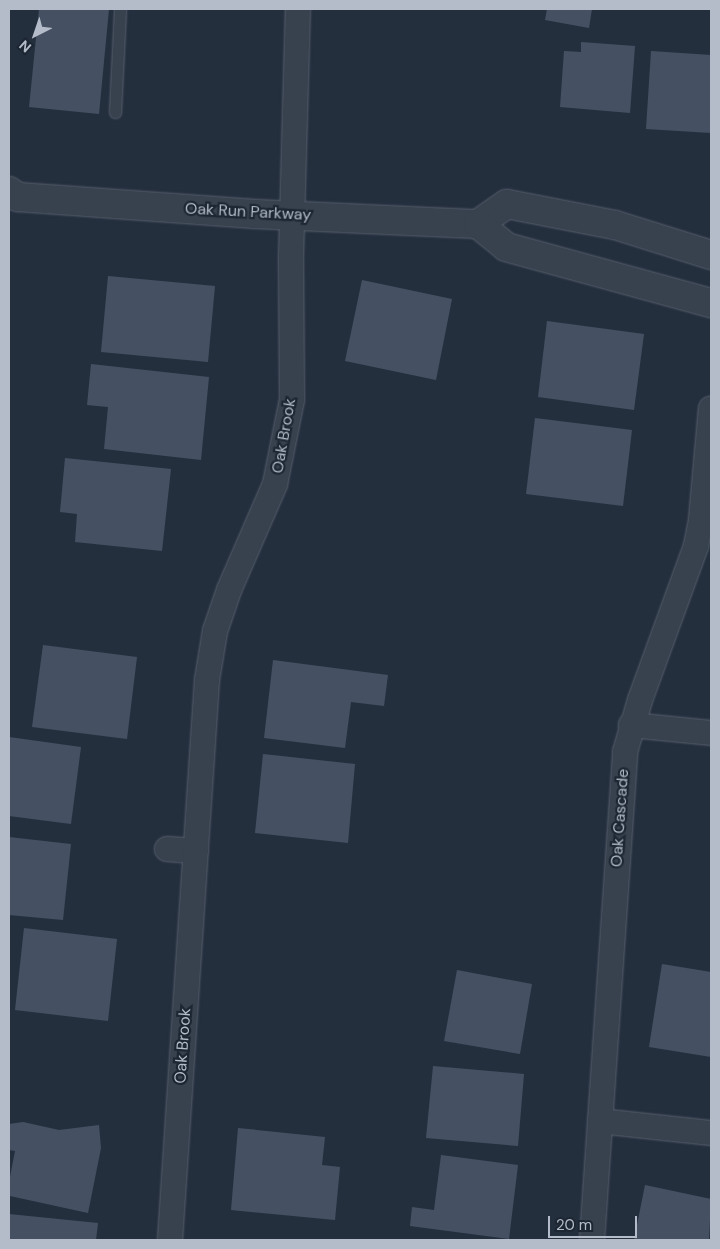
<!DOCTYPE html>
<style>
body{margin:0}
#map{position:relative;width:720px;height:1249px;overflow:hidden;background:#242f3e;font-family:"DM Sans",sans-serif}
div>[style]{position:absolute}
.building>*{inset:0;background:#455162}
.roads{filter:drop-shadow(0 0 1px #565f6c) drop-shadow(0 0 1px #565f6c)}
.service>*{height:11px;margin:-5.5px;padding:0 5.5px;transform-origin:5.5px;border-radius:5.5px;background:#38414e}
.minor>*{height:24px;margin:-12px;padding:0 12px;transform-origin:12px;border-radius:12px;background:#38414e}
.tertiary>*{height:28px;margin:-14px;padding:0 14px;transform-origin:14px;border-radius:14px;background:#38414e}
span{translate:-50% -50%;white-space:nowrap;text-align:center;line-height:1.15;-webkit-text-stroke:4.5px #1d2633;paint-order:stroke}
.street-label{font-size:16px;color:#b4bcc9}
.frame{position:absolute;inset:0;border:10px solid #b4bcc9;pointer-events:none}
.north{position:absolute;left:10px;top:10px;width:50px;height:50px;-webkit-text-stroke:4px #1d2633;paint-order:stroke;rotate:221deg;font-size:14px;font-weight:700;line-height:20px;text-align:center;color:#b4bcc9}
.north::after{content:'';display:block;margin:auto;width:18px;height:22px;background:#b4bcc9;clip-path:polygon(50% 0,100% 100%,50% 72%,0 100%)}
.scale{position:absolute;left:548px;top:1216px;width:89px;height:22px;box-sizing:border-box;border:2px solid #b4bcc9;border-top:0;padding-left:6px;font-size:15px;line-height:18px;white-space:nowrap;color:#b4bcc9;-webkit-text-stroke:4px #1d2633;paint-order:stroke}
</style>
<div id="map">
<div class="building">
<div style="clip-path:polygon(39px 9px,109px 9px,99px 114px,29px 107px)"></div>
<div style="clip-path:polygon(547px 9px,592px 9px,589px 28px,545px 20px)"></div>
<div style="clip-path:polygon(581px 42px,635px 46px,630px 113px,560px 107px,564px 51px,581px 52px)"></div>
<div style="clip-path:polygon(651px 51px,711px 55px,711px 133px,646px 129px)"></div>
<div style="clip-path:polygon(108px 276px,215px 286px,208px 362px,101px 352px)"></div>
<div style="clip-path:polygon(362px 280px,452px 299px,436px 380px,345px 361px)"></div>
<div style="clip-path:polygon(547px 321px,644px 334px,634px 410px,538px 397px)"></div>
<div style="clip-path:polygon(91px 364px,209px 377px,201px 460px,104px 449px,108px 407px,87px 405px)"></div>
<div style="clip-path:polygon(535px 418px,632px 430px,623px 506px,526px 494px)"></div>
<div style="clip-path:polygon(65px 458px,171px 469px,162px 551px,75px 542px,77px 514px,60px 512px)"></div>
<div style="clip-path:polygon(43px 645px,137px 657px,127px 739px,32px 727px)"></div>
<div style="clip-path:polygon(273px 660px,388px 675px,384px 706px,351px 702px,345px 748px,264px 738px)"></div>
<div style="clip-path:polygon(9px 737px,81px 747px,71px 824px,9px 816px)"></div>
<div style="clip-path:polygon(263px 754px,355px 764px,348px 843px,255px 833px)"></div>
<div style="clip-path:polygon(9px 837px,71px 844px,63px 920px,9px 915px)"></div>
<div style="clip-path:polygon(24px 928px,117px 939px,108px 1021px,15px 1010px)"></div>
<div style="clip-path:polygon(662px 964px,711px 972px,711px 1057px,649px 1047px)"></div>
<div style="clip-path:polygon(457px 970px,532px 984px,520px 1054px,444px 1041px)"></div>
<div style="clip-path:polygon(433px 1066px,524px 1074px,518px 1146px,426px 1138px)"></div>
<div style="clip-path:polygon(23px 1122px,59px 1130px,99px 1125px,101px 1148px,88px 1213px,10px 1196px,9px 1182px,15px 1151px,9px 1150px,9px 1124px)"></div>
<div style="clip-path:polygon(238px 1128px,325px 1137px,322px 1165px,340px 1167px,335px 1220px,231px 1210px)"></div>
<div style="clip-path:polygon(441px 1155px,518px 1165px,509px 1239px,410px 1226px,412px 1207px,434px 1210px)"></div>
<div style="clip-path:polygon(645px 1185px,711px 1199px,709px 1240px,634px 1240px)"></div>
<div style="clip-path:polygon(9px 1214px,98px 1223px,96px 1240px,9px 1240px)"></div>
</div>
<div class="roads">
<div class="service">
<div style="left:115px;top:112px;width:103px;rotate:-87.2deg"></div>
</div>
<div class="minor">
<div style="left:631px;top:725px;width:80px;rotate:5.7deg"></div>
<div style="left:167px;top:849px;width:29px;rotate:4deg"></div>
<div style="left:600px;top:1121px;width:112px;rotate:6.2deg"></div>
<div style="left:170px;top:1240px;width:561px;rotate:-86.22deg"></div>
<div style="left:207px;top:680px;width:50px;rotate:-80.7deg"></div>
<div style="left:215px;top:631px;width:43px;rotate:-71.1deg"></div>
<div style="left:229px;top:590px;width:116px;rotate:-66.5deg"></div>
<div style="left:275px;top:484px;width:86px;rotate:-78.6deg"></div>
<div style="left:292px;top:400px;width:143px;rotate:-90.4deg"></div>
<div style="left:291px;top:257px;width:248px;rotate:-88.4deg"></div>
<div style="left:592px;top:1240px;width:489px;rotate:-86.1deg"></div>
<div style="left:625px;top:752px;width:54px;rotate:-73.9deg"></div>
<div style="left:640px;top:700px;width:164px;rotate:-70deg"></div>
<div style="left:696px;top:546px;width:26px;rotate:-79deg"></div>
<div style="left:701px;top:520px;width:112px;rotate:-84.9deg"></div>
</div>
<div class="tertiary">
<div style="left:9px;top:191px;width:11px;rotate:34deg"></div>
<div style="left:18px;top:197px;width:238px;rotate:4.1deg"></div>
<div style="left:255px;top:214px;width:223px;rotate:2.6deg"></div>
<div style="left:478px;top:224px;width:35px;rotate:-35deg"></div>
<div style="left:507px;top:204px;width:110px;rotate:11deg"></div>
<div style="left:615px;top:225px;width:101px;rotate:17.4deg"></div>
<div style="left:478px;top:224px;width:36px;rotate:39deg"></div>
<div style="left:506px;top:247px;width:213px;rotate:15.3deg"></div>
</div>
</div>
<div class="street-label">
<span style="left:248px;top:212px;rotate:3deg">Oak Run Parkway</span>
<span style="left:284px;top:436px;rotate:-80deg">Oak Brook</span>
<span style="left:620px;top:818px;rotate:-86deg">Oak Cascade</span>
<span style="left:183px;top:1046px;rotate:-86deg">Oak Brook</span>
</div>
<div class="frame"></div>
<div class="north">N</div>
<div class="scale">20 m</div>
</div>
